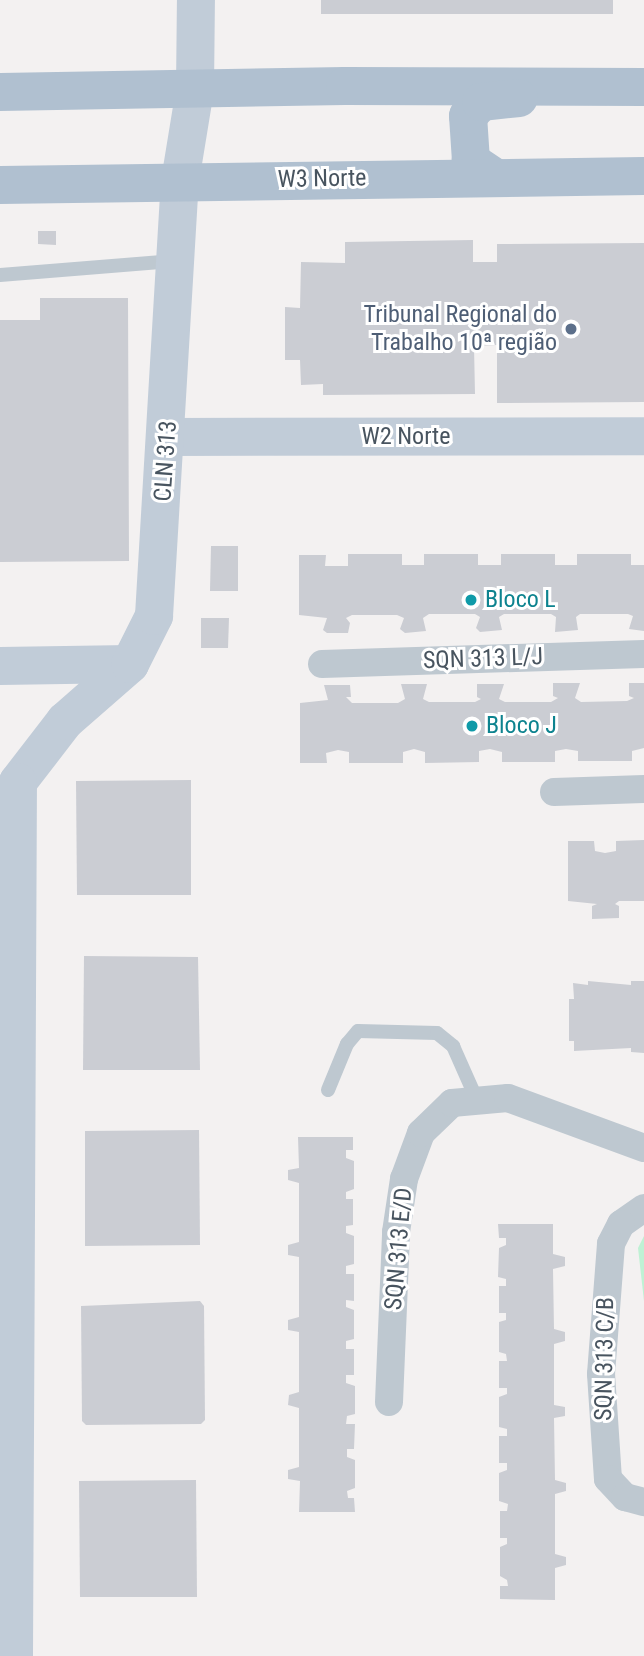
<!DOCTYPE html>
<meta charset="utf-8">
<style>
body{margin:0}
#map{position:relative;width:644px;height:1656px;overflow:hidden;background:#f3f1f1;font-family:"Roboto Condensed",sans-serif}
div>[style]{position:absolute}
.green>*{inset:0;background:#bff1d4}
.building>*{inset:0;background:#cbcdd3}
.lane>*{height:14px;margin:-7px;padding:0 7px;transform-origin:7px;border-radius:7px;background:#bec8d0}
.street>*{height:28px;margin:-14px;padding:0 14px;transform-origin:14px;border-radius:14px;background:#bec8d0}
.secondary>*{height:38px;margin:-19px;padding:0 19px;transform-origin:19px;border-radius:19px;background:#c1ccd8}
.primary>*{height:38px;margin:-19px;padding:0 19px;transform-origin:19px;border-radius:19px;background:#b0c0d0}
.dots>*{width:19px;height:19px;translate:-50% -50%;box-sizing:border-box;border:4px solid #fff;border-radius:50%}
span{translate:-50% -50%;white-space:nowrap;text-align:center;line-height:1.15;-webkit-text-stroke:6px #fff;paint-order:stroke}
.street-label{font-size:24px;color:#48545f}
.service-label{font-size:24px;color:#4e5e75}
.right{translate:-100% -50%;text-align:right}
.culture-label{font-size:24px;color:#0d838f}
.left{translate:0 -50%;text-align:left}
</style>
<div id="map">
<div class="green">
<div style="clip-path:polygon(644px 1236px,644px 1301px,638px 1248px)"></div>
</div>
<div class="building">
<div style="clip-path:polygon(321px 0,613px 0,613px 14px,321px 14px)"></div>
<div style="clip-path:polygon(38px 231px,56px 231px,56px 245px,38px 244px)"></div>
<div style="clip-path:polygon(473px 240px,473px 262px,497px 262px,497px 244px,644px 243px,644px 402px,497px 403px,497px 345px,474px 346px,475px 394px,323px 395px,323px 384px,301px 385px,300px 360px,285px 360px,285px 307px,300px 308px,301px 262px,345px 263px,345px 242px)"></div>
<div style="clip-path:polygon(40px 298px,128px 298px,129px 561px,0 562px,0 320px,40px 320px)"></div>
<div style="clip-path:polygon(211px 546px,238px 546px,238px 591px,210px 591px)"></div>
<div style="clip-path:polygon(348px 554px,402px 554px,402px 565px,424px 565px,424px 554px,478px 554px,478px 565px,501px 565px,501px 554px,555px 554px,555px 565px,577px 565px,577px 554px,631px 554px,631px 565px,644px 565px,644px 631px,629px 629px,633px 616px,628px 614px,580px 614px,576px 617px,578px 630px,555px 632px,556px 617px,551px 614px,504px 614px,499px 617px,502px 630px,480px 632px,476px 628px,480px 617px,475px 614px,429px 614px,423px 618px,426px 631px,405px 633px,400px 629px,404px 618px,397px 615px,352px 615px,346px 618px,350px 623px,348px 633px,327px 633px,323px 630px,327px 618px,299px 615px,299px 555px,326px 555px,325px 566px,348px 566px)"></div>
<div style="clip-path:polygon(201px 618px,229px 618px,228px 648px,201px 648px)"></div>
<div style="clip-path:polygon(553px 683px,580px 683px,575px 698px,581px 702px,627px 701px,634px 698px,629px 696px,629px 683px,644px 683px,644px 748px,632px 751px,632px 761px,578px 761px,578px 751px,566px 749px,555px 751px,555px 762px,502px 762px,502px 752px,490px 749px,479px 751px,479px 762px,425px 763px,425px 752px,414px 749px,403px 752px,403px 763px,349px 763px,349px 752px,338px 750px,326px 753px,327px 763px,300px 763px,300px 703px,328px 700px,324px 685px,350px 685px,351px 697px,346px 697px,352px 703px,398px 703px,405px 699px,401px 684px,427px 684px,423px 699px,429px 702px,475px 702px,481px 699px,477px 697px,477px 684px,504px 684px,499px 699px,505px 702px,551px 702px,558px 698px,553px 696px)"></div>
<div style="clip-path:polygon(191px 780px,191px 895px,77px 895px,76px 781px)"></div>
<div style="clip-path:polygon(644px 840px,644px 901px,619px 901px,615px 904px,619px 906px,619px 918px,592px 919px,592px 906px,597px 904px,568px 901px,568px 841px,594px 841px,595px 851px,605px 853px,616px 851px,616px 841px)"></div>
<div style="clip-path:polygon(84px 956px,198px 957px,200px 1070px,83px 1070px)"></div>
<div style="clip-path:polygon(588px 981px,631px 985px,631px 981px,644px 981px,644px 1053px,631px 1052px,631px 1048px,574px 1051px,574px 1041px,569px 1041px,569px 999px,574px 999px,573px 983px,588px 985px)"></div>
<div style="clip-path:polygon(199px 1130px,200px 1245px,85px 1246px,85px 1131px)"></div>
<div style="clip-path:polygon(298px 1137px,353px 1137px,353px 1150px,346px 1150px,346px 1158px,354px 1161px,354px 1189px,346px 1192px,346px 1199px,353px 1199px,353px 1225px,346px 1226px,346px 1233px,354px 1236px,354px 1264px,346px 1266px,346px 1274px,354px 1274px,354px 1301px,346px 1300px,346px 1307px,354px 1310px,354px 1339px,346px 1341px,346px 1349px,354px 1349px,354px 1375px,346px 1375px,346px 1383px,355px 1386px,355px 1414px,347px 1416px,346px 1424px,355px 1424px,354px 1449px,347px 1449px,347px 1457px,355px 1460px,355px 1488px,347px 1491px,348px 1498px,354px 1498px,355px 1512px,299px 1512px,300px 1481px,288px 1479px,288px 1470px,299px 1467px,299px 1408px,288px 1405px,289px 1395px,299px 1392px,299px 1332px,288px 1330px,288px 1320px,299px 1317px,299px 1257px,288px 1255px,288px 1245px,299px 1242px,299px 1183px,288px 1180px,288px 1170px,299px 1168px)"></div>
<div style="clip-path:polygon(498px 1224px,553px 1224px,553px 1254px,565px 1257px,565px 1266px,553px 1269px,554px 1329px,565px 1332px,565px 1341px,554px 1344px,554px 1405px,565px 1407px,565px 1416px,554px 1418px,555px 1480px,566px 1483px,566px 1491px,555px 1494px,555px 1554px,566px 1557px,566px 1565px,555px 1568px,555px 1600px,500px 1599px,500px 1586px,508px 1586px,507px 1580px,500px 1576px,500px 1547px,507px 1544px,507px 1538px,500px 1538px,500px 1511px,507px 1511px,508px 1504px,499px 1501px,499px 1473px,507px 1470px,507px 1463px,499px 1463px,499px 1436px,507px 1436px,507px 1429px,499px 1427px,499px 1397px,507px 1394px,507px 1388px,499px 1388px,499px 1361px,507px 1361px,506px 1354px,499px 1352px,499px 1322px,506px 1320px,506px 1313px,499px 1313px,499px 1286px,506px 1286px,506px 1279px,498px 1277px,499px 1248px,506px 1245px,506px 1238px,499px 1238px)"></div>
<div style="clip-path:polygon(200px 1301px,204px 1306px,205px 1420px,201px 1424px,86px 1425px,82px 1421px,81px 1306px)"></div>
<div style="clip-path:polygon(196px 1480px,197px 1597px,80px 1597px,79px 1481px)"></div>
</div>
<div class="lane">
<div style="left:0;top:275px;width:176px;rotate:-4.6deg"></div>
<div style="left:328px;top:1090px;width:50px;rotate:-67.6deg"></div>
<div style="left:347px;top:1044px;width:17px;rotate:-50deg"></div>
<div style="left:358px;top:1031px;width:79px;rotate:1.5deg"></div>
<div style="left:437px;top:1033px;width:21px;rotate:39deg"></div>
<div style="left:453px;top:1046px;width:57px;rotate:66.1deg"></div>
</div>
<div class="street">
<div style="left:322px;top:664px;width:322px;rotate:-1.8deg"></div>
<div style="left:554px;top:792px;width:90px;rotate:-1.9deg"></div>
<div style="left:644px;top:1208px;width:28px;rotate:145deg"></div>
<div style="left:621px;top:1224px;width:22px;rotate:117deg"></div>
<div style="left:611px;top:1244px;width:130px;rotate:94.4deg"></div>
<div style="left:601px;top:1374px;width:105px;rotate:86.2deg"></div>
<div style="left:608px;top:1479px;width:25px;rotate:47deg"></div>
<div style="left:625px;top:1497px;width:20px;rotate:15deg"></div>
<div style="left:389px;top:1402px;width:170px;rotate:-87.6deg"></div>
<div style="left:396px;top:1232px;width:54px;rotate:-81.4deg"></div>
<div style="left:404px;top:1179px;width:49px;rotate:-69.7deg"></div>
<div style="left:421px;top:1133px;width:43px;rotate:-44.1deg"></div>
<div style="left:452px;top:1103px;width:56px;rotate:-5.1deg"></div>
<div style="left:508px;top:1098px;width:145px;rotate:20.2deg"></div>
</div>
<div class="secondary">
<div style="left:168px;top:437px;width:476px;rotate:-0.1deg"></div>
<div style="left:0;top:666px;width:130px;rotate:-0.9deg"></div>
<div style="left:18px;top:782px;width:77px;rotate:-52.4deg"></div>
<div style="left:65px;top:721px;width:86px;rotate:-41.2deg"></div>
<div style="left:130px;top:664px;width:54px;rotate:-63.4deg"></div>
<div style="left:154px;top:616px;width:436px;rotate:-86.6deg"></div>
<div style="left:180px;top:181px;width:93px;rotate:-80.7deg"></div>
<div style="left:195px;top:89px;width:89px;rotate:-89.4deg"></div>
<div style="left:14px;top:1656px;width:874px;rotate:-89.74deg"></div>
</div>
<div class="primary">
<div style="left:0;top:92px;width:345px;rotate:-1deg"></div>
<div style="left:345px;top:86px;width:299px;rotate:0.2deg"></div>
<div style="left:493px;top:176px;width:27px;rotate:-146deg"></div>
<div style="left:471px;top:161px;width:45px;rotate:-93.8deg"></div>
<div style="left:468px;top:116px;width:19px;rotate:-47deg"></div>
<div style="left:481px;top:102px;width:38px;rotate:-6deg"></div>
<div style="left:0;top:185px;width:644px;rotate:-0.8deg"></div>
</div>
<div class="dots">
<div style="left:571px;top:329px;background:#5c6f8a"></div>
<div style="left:471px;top:600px;background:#0f9aa8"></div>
<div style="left:472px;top:726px;background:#0f9aa8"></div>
</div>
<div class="street-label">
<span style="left:322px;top:179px;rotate:-1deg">W3 Norte</span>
<span style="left:406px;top:437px">W2 Norte</span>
<span style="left:166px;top:461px;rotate:-86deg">CLN 313</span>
<span style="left:483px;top:659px;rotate:-2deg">SQN 313 L/J</span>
<span style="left:399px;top:1249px;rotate:-85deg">SQN 313 E/D</span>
<span style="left:605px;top:1359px;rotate:-89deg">SQN 313 C/B</span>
</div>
<div class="service-label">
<span class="right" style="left:557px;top:329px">Tribunal Regional do<br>Trabalho 10ª região</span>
</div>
<div class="culture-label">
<span class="left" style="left:485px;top:600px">Bloco L</span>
<span class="left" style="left:486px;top:726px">Bloco J</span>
</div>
</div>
